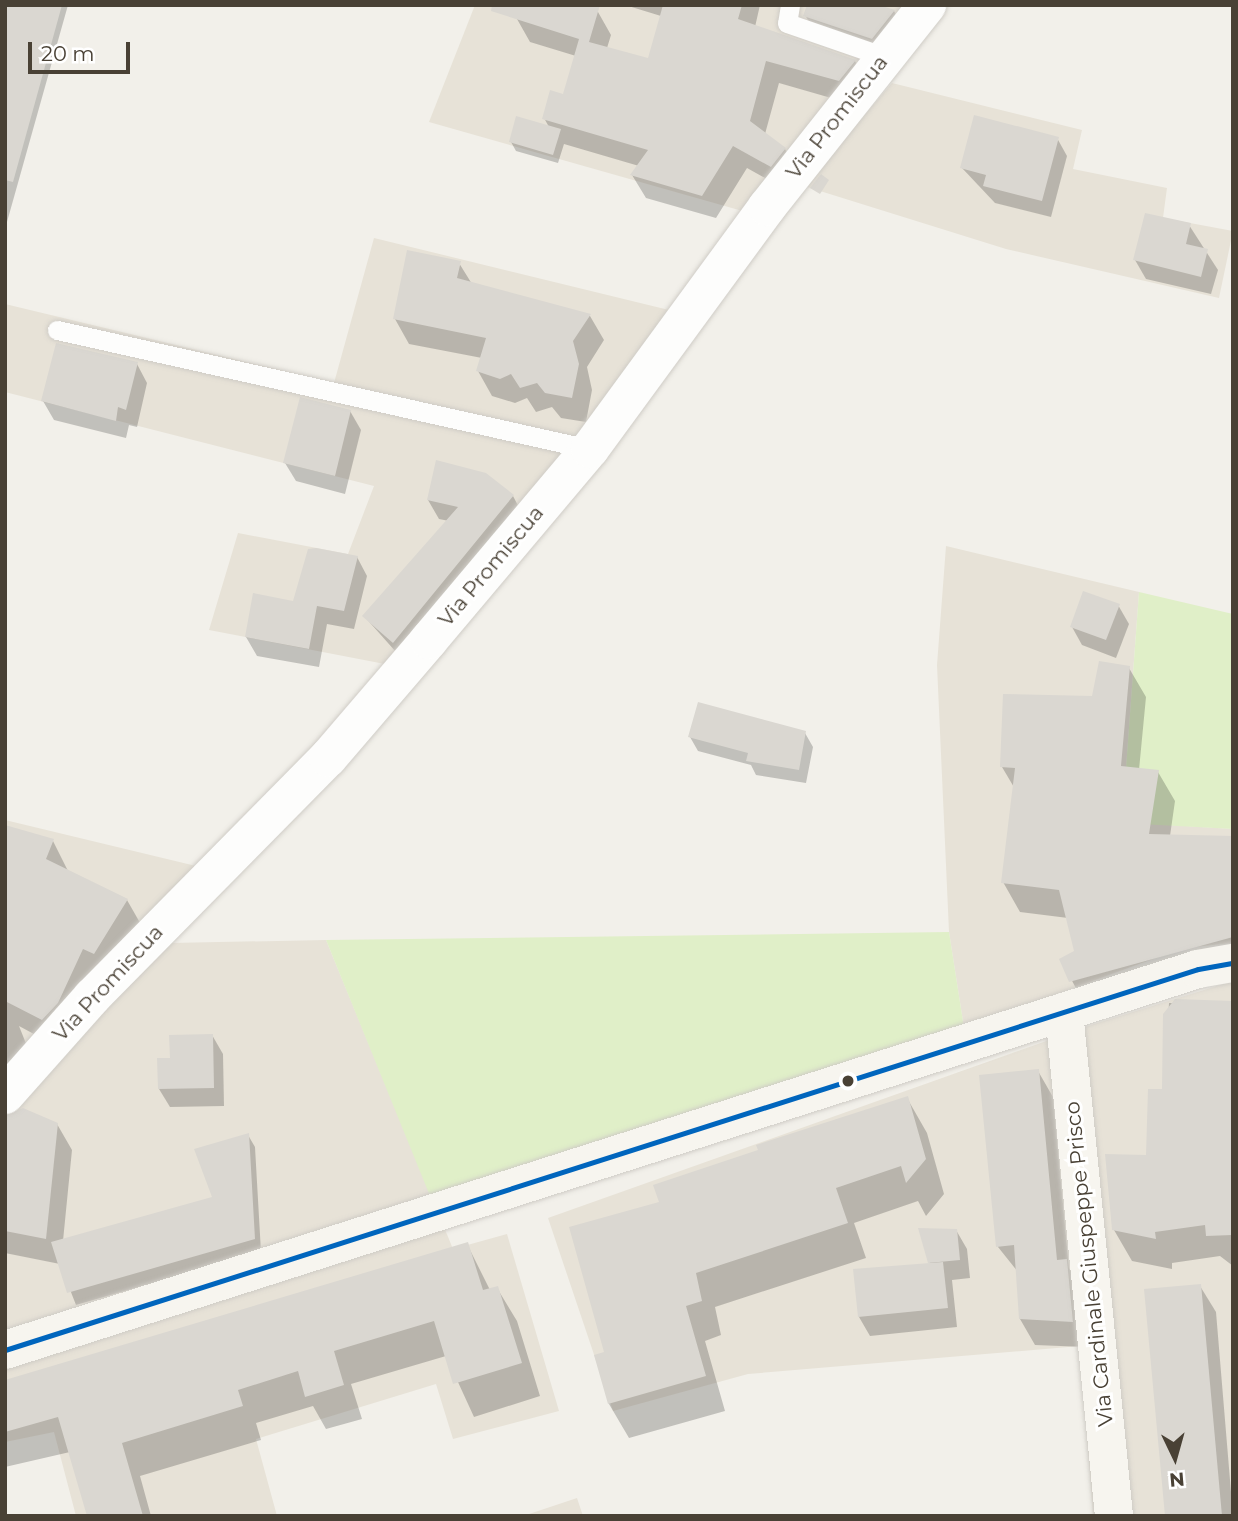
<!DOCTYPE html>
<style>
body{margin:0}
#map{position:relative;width:1238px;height:1521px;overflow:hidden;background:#f2f0ea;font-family:Montserrat,sans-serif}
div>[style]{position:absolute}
.residential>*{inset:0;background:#e7e2d7}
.green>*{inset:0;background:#e0efc8}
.shadow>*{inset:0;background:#0003}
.building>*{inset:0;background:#dad7d1}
.roads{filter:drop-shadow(0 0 2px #cfccc6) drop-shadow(0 0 2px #cfccc6)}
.lane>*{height:19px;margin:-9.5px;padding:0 9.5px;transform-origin:9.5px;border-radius:9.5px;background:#fdfdfc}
.street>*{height:38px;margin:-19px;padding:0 19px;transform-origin:19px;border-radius:19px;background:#fdfdfc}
.secondary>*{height:38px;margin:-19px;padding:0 19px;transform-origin:19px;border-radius:19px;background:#f7f5ef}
.bus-1>*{height:5px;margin:-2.5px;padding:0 2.5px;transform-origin:2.5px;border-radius:2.5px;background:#0065bd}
.dots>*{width:19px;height:19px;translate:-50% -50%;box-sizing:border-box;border:4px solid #fff;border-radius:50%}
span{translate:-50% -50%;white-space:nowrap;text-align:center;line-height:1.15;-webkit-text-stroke:6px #fff;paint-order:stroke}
.street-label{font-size:21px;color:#494135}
.frame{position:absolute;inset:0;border:7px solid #494135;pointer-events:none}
.north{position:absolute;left:1140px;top:1423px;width:70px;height:70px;-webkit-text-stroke:5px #fff;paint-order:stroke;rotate:175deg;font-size:19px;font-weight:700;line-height:28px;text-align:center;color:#494135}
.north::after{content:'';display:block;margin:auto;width:24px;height:32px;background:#494135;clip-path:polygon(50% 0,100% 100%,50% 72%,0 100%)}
.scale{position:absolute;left:28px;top:42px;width:102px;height:32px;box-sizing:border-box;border:4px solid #494135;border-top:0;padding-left:9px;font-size:21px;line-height:24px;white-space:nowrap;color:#494135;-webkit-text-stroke:5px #fff;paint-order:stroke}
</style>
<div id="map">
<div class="residential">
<div style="clip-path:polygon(475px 5px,910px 5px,746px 212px,429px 122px)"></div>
<div style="clip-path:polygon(892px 83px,1082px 130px,1073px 169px,1167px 188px,1163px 218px,1233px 231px,1219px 298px,1006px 249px,804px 186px)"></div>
<div style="clip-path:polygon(374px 238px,673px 311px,557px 465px,390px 665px,209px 630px,238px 533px,348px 554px,374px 486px,5px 392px,5px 304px,334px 383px)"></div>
<div style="clip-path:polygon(946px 546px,1139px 592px,1122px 822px,1233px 829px,1233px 943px,1183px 948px,964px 1028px,949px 932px,937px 665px)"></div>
<div style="clip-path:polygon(5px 820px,196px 866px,170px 943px,326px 940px,453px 1249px,507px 1234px,559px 1411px,453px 1439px,436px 1384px,256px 1439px,277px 1516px,76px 1516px,54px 1432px,5px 1442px)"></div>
<div style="clip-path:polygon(1233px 981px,1233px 1516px,1093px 1516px,1080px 1346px,748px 1374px,613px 1411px,548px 1218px,1094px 1024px)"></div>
<div style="clip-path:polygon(577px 1498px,583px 1516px,523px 1516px)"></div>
</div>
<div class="green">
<div style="clip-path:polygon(1139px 592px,1233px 614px,1233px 829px,1122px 823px)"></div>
<div style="clip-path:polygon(949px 932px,964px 1028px,430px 1196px,326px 940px)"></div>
</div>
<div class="shadow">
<div style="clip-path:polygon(5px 5px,68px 5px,5px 229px)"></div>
<div style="clip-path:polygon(625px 5px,760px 5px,755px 27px,855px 61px,868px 84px,852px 104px,779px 83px,765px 134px,785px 149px,798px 172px,785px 189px,747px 168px,716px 218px,646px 198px,632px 175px,639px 166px,564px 144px,558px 163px,516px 151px,511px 142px,549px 127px,544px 118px,564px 96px,576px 56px,530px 42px,517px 19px,598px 12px,611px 35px,607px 48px,649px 60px,661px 16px)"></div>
<div style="clip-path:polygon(872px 5px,894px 11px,905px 30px,883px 57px,816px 34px,805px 15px)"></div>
<div style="clip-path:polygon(1057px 138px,1067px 156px,1051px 217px,995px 203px,962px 168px)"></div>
<div style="clip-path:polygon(1189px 225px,1218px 270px,1211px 294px,1146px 279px,1135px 260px)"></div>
<div style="clip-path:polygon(459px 263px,472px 284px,590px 316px,604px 340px,587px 367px,592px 390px,586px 422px,561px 418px,552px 407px,536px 412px,527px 398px,515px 403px,492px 396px,478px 371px,482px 358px,409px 344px,395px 319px)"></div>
<div style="clip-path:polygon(137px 364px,147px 383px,137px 427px,129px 425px,126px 438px,54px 420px,43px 401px)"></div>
<div style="clip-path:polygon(350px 411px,361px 430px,345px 494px,296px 481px,285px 463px)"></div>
<div style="clip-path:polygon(513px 496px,523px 515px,404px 661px,364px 616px,449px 521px,439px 519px,428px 500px)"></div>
<div style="clip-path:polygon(357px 557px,367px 576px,354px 629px,327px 624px,319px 667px,257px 656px,246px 637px)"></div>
<div style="clip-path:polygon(1118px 605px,1129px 624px,1116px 658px,1082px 645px,1072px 627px)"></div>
<div style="clip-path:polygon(1129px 668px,1146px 697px,1139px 770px,1158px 772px,1175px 801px,1170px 836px,1233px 838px,1233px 969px,1088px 1011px,1061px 960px,1077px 952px,1068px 918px,1020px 912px,1003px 882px,1015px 789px,1002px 767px)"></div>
<div style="clip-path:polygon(805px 733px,813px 747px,806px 783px,756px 775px,751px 765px,698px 751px,690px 737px)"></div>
<div style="clip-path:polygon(5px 827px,53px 841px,68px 871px,127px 900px,143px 928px,58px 1047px,19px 1026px,37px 1071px,5px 1098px)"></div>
<div style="clip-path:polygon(1169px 1003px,1233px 1003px,1233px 1266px,1220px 1256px,1172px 1263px,1172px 1269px,1132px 1261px,1114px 1230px,1148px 1157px,1164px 1091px)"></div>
<div style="clip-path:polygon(212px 1035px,223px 1054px,224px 1106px,170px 1107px,159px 1089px,172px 1059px)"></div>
<div style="clip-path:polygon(1038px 1071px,1053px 1097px,1069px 1268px,1080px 1287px,1086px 1347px,1035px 1345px,1020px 1319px,1018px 1272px,998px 1247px)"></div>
<div style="clip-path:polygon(907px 1098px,927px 1133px,944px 1194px,926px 1216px,918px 1201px,854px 1223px,866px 1258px,715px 1307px,721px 1335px,705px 1341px,725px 1411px,629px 1438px,609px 1404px,606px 1353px,662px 1203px)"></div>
<div style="clip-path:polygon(57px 1124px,72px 1150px,63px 1241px,214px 1199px,248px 1135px,255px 1147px,261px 1252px,76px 1305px,60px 1264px,5px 1253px,5px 1144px)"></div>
<div style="clip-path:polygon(920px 1230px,956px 1230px,967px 1249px,970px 1278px,952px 1280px,957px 1327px,870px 1336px,859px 1317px,855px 1270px,930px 1264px)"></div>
<div style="clip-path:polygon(467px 1244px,490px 1290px,497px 1288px,517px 1321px,540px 1396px,474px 1417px,446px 1356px,351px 1384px,362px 1419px,326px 1429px,313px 1406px,256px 1423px,261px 1440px,140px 1476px,151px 1516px,89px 1516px,70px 1452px,5px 1467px,5px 1382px)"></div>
<div style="clip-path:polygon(1200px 1286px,1216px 1312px,1233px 1516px,1166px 1516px)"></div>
</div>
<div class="building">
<div style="clip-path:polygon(5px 5px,62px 5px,13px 182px,5px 180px)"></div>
<div style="clip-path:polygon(492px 5px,600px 5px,589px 42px,648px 58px,663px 5px,742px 5px,738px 19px,856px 60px,839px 81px,766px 61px,750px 121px,786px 148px,771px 167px,733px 146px,702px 196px,630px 175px,648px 150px,542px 119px,550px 90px,563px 94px,579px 39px,491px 11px)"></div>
<div style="clip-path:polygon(807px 5px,879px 5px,895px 10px,872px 39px,803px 16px)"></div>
<div style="clip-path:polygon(974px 115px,1059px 137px,1042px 201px,983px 186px,986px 175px,960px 168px)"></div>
<div style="clip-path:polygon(516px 116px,561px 129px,553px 155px,509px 142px)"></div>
<div style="clip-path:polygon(821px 174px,829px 180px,820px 194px,810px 188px)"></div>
<div style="clip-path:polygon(1145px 213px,1191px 223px,1186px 244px,1208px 249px,1201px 277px,1133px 260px)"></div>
<div style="clip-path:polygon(407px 250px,461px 261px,457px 278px,591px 314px,573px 341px,579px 364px,572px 398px,545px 393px,537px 383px,520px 388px,511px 374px,500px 379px,476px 371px,486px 338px,393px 319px)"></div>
<div style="clip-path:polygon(56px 343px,138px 362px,126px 410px,118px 407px,116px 421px,41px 401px)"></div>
<div style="clip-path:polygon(300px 397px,351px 410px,335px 476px,283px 463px)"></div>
<div style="clip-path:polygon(436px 460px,486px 473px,514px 495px,393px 643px,362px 616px,458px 507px,427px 500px)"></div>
<div style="clip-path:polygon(316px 548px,358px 556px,344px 611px,317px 606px,309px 649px,245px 637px,253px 593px,293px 601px,308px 549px)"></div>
<div style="clip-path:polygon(1083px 591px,1120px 604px,1106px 640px,1070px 627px)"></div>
<div style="clip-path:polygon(1099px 661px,1130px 666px,1121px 766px,1159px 770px,1149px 834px,1233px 836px,1233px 937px,1069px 982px,1059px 959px,1074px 951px,1059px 890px,1001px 883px,1015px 768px,1000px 767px,1003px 694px,1092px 696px)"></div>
<div style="clip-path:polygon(698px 702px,806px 731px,799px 770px,746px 761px,748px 753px,688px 737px)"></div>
<div style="clip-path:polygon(5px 825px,54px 839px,46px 859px,128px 899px,94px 954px,83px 949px,58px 1003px,42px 1020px,5px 1001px)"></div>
<div style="clip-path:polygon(1175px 999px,1233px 1001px,1232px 1235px,1206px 1236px,1205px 1225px,1155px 1232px,1156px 1239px,1112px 1230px,1105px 1154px,1146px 1155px,1148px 1089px,1162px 1089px,1163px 1014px)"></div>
<div style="clip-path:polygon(213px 1034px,214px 1088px,158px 1089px,157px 1058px,170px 1058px,169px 1035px)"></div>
<div style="clip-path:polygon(1039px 1069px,1057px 1260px,1067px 1259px,1073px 1322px,1019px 1319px,1014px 1245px,996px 1247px,979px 1075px)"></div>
<div style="clip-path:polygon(908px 1096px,926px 1159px,906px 1183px,901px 1166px,836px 1188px,848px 1223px,696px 1273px,702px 1301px,686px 1306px,706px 1376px,608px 1404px,594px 1355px,604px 1352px,569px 1227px,659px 1202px,653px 1185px,758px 1150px,756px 1145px)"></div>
<div style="clip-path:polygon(23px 1108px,58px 1123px,46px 1239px,5px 1231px,5px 1116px)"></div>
<div style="clip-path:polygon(249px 1133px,255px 1239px,67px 1293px,51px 1242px,212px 1197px,194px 1149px)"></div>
<div style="clip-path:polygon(918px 1228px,957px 1229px,960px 1260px,928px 1263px)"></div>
<div style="clip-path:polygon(468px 1242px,483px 1290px,498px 1286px,522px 1363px,453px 1384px,434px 1321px,334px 1351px,344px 1385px,305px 1397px,298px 1371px,238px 1390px,243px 1406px,122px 1443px,143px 1516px,87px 1516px,58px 1417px,5px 1432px,5px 1380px)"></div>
<div style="clip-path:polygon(943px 1262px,948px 1308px,858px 1317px,853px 1269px)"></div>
<div style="clip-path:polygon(1201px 1284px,1222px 1516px,1165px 1516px,1144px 1289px)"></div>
</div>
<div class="roads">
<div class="lane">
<div style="left:790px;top:5px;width:18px;rotate:99deg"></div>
<div style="left:787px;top:23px;width:104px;rotate:19.1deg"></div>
<div style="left:57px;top:330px;width:546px;rotate:12.59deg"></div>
</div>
<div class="street">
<div style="left:5px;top:1095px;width:131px;rotate:-48.4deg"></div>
<div style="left:92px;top:997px;width:336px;rotate:-45.4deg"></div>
<div style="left:328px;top:758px;width:155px;rotate:-49.4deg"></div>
<div style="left:429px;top:640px;width:250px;rotate:-49.9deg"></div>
<div style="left:590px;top:449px;width:300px;rotate:-53.8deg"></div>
<div style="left:767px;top:207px;width:258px;rotate:-51.6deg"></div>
</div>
<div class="secondary">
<div style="left:1064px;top:1012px;width:506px;rotate:84.33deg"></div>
<div style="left:5px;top:1350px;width:1252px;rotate:-17.71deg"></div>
<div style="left:1198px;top:969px;width:36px;rotate:-10deg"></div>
</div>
</div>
<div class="bus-1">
<div style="left:5px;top:1350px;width:1252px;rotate:-17.71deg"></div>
<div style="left:1198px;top:969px;width:36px;rotate:-10deg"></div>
</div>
<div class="dots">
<div style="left:848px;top:1081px;background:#494135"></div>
</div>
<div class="street-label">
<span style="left:837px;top:117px;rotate:-52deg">Via Promiscua</span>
<span style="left:491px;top:566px;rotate:-50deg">Via Promiscua</span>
<span style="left:108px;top:983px;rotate:-47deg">Via Promiscua</span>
<span style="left:1089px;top:1264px;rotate:-96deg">Via Cardinale Giuspeppe Prisco</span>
</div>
<div class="frame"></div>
<div class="north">N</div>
<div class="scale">20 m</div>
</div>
